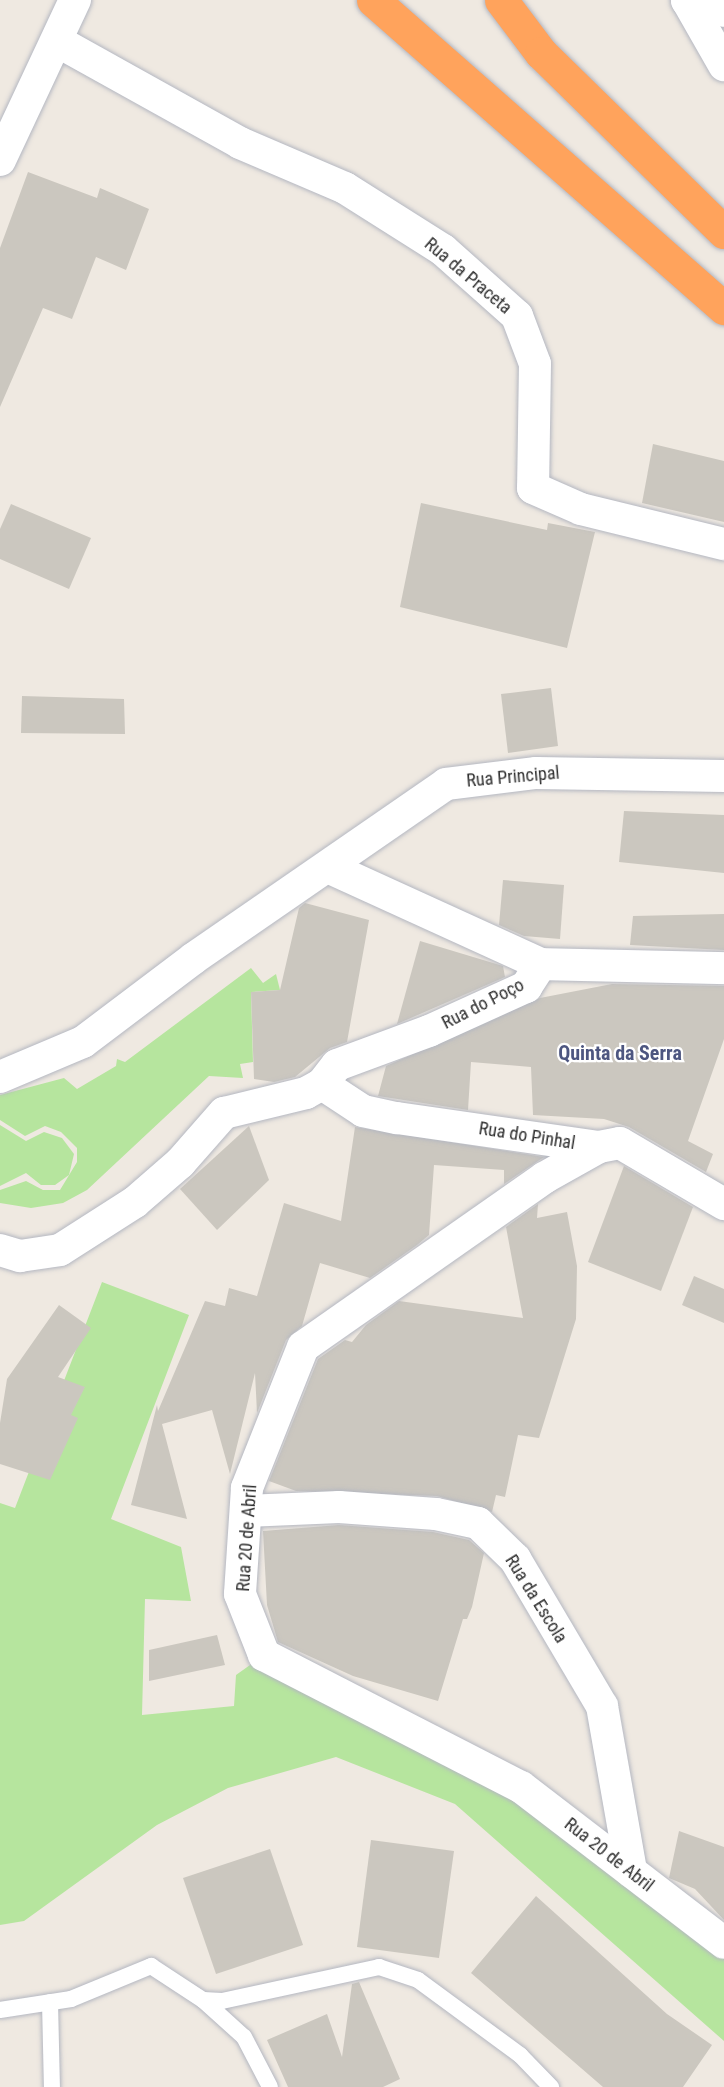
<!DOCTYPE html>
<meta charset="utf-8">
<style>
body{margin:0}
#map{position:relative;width:724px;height:2087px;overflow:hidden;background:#efe9e1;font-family:"Roboto Condensed",sans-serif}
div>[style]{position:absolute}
.green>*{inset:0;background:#b6e59e}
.building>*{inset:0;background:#cbc7bf}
.roads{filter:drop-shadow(0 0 2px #b4b7c1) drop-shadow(0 0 2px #b4b7c1)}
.lane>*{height:16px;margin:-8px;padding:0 8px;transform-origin:8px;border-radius:8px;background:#fff}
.street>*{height:32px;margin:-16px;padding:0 16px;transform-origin:16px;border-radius:16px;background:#fff}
.secondary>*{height:33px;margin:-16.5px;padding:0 16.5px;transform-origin:16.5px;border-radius:16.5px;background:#fff}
.highway>*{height:33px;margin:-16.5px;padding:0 16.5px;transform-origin:16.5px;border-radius:16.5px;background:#ffa35c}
span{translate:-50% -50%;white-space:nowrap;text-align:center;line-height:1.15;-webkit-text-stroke:4.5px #fff;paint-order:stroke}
.street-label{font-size:18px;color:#2e2e2e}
.neighbourhood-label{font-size:20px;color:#4d5680;font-weight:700}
</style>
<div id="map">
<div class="green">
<div style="clip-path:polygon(251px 968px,263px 983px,276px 974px,280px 990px,251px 992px,253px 1062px,240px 1064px,243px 1078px,209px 1076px,87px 1190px,63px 1203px,31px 1208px,0 1203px,0 1190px,26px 1181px,43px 1190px,60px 1190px,77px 1162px,77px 1148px,61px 1132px,45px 1126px,25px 1136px,0 1120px,0 1095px,64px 1078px,77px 1089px,116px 1066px,117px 1059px,125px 1062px)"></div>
<div style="clip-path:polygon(0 1125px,26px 1141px,44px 1132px,62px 1138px,74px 1154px,69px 1175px,55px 1185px,41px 1185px,26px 1173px,0 1186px)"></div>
<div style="clip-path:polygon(102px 1282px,189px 1315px,111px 1519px,181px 1547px,191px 1601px,145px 1599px,142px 1715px,234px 1706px,236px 1675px,264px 1655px,521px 1787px,724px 1943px,724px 2041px,455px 1804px,336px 1757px,228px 1788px,157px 1825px,24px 1921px,0 1925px,0 1503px,15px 1508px)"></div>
</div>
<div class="building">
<div style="clip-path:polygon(28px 172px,97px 198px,100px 188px,149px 209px,126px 270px,96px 257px,72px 319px,43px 308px,0 407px,0 248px)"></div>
<div style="clip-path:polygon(653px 444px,724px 461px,724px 522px,642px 503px)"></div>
<div style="clip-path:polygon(421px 503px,547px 530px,548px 523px,595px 532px,567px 648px,400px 607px)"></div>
<div style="clip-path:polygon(11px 504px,91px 538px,69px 589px,0 559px,0 529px)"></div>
<div style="clip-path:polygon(551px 688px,558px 746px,508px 753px,501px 694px)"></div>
<div style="clip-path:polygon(22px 696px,124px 699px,125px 734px,21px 733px)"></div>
<div style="clip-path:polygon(624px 811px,724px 815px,724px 873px,619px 862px)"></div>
<div style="clip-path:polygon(503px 880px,564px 885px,560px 939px,524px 936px,499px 925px)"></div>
<div style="clip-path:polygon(305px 903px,369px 920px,347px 1042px,330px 1048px,295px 1077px,274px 1082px,254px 1079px,251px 992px,280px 990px,299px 908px)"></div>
<div style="clip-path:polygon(724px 914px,724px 950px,630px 945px,633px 916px)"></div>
<div style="clip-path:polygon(420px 941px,503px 966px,505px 977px,397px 1024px)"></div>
<div style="clip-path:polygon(612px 984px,724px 986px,724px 1039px,688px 1141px,713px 1154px,706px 1172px,629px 1127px,604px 1119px,533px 1115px,531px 1067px,471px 1062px,468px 1110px,378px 1096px,386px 1066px,540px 998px)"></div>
<div style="clip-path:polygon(249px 1126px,269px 1180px,217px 1230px,180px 1189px)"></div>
<div style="clip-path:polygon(355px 1127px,544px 1157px,504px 1184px,504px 1170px,434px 1165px,429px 1235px,417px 1245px,370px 1278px,320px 1263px,302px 1326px,286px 1340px,257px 1413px,255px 1373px,230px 1474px,212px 1410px,162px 1424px,187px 1519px,131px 1505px,157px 1405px,158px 1411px,205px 1301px,225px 1306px,229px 1288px,257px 1296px,284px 1203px,341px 1221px)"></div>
<div style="clip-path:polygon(624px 1166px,693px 1207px,661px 1291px,588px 1262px)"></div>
<div style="clip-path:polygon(538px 1204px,537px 1218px,567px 1212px,577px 1266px,576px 1319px,539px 1438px,518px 1435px,505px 1497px,496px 1495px,492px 1512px,437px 1496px,296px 1491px,269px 1481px,318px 1359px,345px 1340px,352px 1342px,366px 1325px,399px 1301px,523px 1318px,506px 1227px)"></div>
<div style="clip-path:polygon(694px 1276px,724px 1289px,724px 1323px,682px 1305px)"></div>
<div style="clip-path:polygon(59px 1305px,91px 1328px,58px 1377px,85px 1387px,71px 1415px,78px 1418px,50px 1480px,0 1464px,0 1423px,7px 1379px)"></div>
<div style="clip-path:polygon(339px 1525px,433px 1532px,469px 1540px,484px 1553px,472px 1607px,467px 1619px,463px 1619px,438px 1701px,353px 1676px,278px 1642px,267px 1605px,263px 1531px)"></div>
<div style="clip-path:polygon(217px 1635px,225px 1665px,149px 1681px,149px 1650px)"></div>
<div style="clip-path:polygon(679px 1831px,724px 1847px,724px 1920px,695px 1889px,669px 1878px)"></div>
<div style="clip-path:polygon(371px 1840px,454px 1851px,439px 1958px,357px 1947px)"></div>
<div style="clip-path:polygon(270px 1849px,303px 1945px,216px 1974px,183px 1878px)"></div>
<div style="clip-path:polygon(536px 1896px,667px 2014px,712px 2045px,683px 2087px,603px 2087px,471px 1973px)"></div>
<div style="clip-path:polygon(359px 1982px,400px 2079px,383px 2087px,288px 2087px,267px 2040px,327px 2014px,342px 2057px,352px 1984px)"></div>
</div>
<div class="roads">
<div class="lane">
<div style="left:203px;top:2000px;width:19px;rotate:3deg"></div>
<div style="left:222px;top:2001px;width:161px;rotate:-12.2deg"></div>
<div style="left:379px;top:1967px;width:41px;rotate:18.4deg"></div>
<div style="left:418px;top:1980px;width:127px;rotate:36.3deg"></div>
<div style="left:520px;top:2055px;width:45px;rotate:45.9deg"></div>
<div style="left:50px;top:2002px;width:85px;rotate:88.7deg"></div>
<div style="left:0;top:2010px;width:72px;rotate:-8.8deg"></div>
<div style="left:71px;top:1999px;width:87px;rotate:-22.4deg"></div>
<div style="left:151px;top:1966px;width:62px;rotate:33.2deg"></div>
<div style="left:203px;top:2000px;width:55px;rotate:42.1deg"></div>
<div style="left:244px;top:2037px;width:56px;rotate:62.5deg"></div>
</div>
<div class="street">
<div style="left:687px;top:0;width:75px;rotate:60.4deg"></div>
<div style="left:57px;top:41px;width:210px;rotate:29.1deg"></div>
<div style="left:240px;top:143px;width:114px;rotate:23.2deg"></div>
<div style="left:345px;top:188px;width:116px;rotate:32.3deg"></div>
<div style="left:443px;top:250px;width:99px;rotate:41.7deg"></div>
<div style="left:517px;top:316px;width:51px;rotate:69.4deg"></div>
<div style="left:535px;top:364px;width:124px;rotate:90.9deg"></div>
<div style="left:533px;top:488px;width:52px;rotate:23.6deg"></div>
<div style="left:581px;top:509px;width:147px;rotate:13.8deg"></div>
<div style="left:0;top:160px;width:177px;rotate:-64.9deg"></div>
<div style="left:330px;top:868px;width:232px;rotate:24.5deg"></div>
<div style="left:0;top:1077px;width:90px;rotate:-22.9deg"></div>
<div style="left:83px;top:1042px;width:139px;rotate:-37.1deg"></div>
<div style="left:194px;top:958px;width:306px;rotate:-34.6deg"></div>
<div style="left:446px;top:784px;width:91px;rotate:-7deg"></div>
<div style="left:536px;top:773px;width:188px;rotate:0.9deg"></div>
<div style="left:322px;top:1084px;width:49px;rotate:33.4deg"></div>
<div style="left:363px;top:1111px;width:35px;rotate:12deg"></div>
<div style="left:397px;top:1118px;width:204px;rotate:8.2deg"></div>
<div style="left:599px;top:1147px;width:21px;rotate:-11deg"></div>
<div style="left:620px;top:1143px;width:121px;rotate:30.4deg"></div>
<div style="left:599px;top:1147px;width:63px;rotate:150.6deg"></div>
<div style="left:544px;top:1178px;width:294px;rotate:145deg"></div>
<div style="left:303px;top:1347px;width:152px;rotate:111.7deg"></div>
<div style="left:247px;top:1488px;width:106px;rotate:93.8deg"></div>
<div style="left:240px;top:1594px;width:66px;rotate:68.5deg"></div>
<div style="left:264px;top:1655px;width:289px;rotate:27.2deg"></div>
<div style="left:521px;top:1787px;width:256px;rotate:37.5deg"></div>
<div style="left:0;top:1250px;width:21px;rotate:17deg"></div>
<div style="left:20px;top:1256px;width:40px;rotate:-8.5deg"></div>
<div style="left:60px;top:1250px;width:89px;rotate:-32.6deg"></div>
<div style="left:135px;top:1202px;width:60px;rotate:-40.9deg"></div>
<div style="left:180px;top:1163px;width:67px;rotate:-48.7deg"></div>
<div style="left:224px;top:1113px;width:84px;rotate:-13.7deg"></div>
<div style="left:306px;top:1093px;width:18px;rotate:-29deg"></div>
<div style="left:322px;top:1084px;width:24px;rotate:-52deg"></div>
<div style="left:337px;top:1065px;width:98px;rotate:-20.3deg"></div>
<div style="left:429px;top:1031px;width:107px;rotate:-24.4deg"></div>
<div style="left:526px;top:987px;width:27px;rotate:-57deg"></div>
<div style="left:541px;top:964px;width:183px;rotate:1.3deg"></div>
<div style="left:246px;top:1511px;width:93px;rotate:-2.5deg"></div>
<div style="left:339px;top:1507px;width:97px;rotate:4.1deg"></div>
<div style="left:436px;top:1514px;width:43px;rotate:12.1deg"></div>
<div style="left:478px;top:1523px;width:52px;rotate:44.2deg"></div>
<div style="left:515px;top:1559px;width:171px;rotate:59.4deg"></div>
<div style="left:602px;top:1706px;width:168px;rotate:80deg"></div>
</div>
<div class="secondary">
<div style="left:687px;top:0;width:38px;rotate:15deg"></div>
</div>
<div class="highway">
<div style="left:373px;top:0;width:467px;rotate:41.3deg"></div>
<div style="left:501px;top:0;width:66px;rotate:53deg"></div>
<div style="left:541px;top:53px;width:256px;rotate:44.4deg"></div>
</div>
</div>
<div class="street-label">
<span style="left:468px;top:276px;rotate:40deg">Rua da Praceta</span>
<span style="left:513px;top:777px;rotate:-5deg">Rua Principal</span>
<span style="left:483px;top:1004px;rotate:-27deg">Rua do Poço</span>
<span style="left:527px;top:1136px;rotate:9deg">Rua do Pinhal</span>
<span style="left:247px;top:1538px;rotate:-86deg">Rua 20 de Abril</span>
<span style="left:536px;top:1599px;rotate:58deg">Rua da Escola</span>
<span style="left:609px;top:1855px;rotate:38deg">Rua 20 de Abril</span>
</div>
<div class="neighbourhood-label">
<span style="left:620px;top:1053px">Quinta da Serra</span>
</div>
</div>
